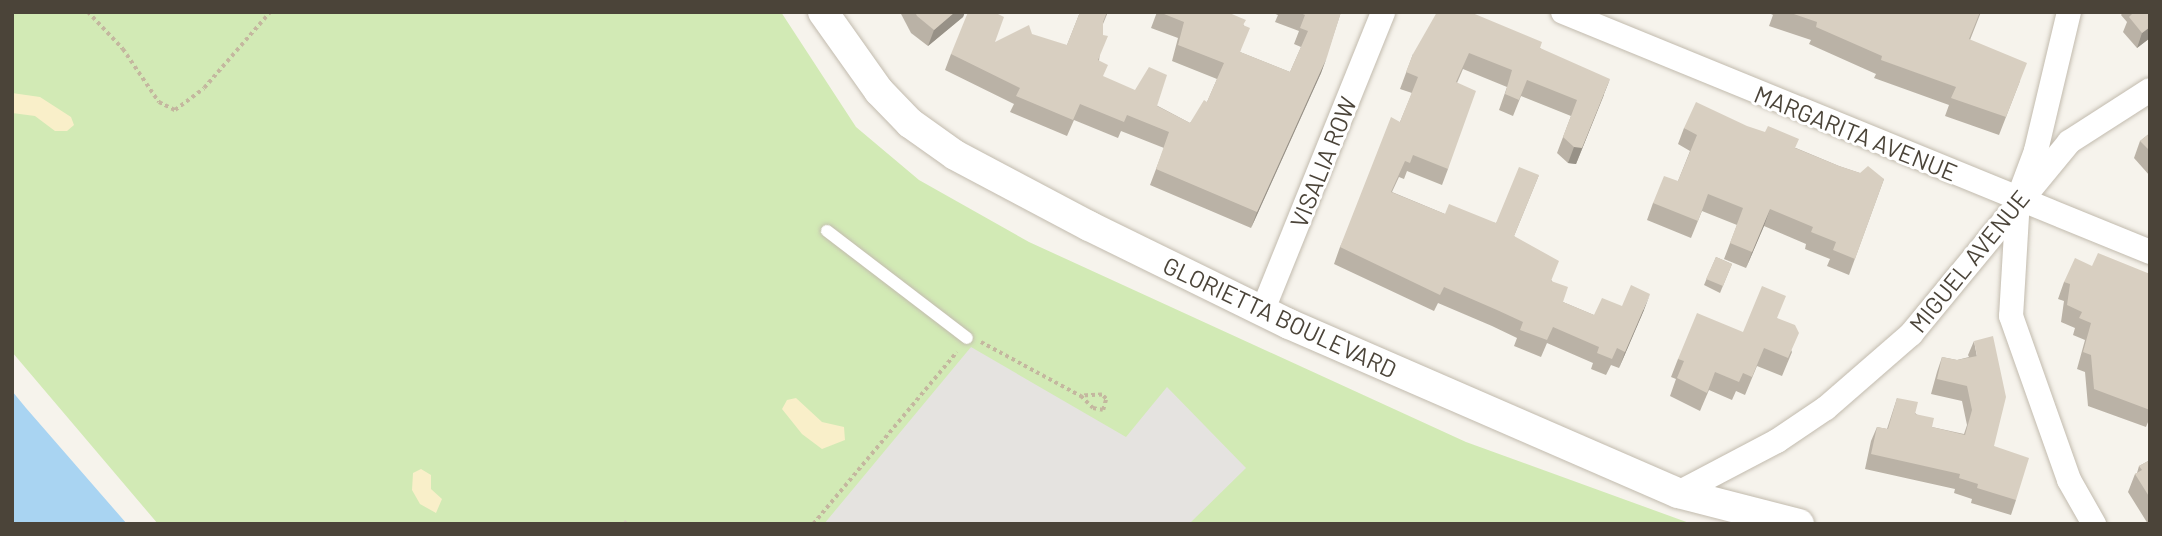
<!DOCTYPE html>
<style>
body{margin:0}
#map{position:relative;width:2162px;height:536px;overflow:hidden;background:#f6f3ec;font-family:Barlow,sans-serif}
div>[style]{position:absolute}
.green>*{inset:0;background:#d2eab5}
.sand>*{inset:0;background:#f9efc9}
.parking>*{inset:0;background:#e5e3e0}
.water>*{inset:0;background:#a9d4f2}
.path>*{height:3.5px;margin-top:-1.75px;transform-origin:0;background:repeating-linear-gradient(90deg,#c4b79f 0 3.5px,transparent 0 7px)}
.roads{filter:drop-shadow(0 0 2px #c2bbae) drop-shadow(0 0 2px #c2bbae)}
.service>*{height:12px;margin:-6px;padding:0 6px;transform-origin:6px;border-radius:6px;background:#fff}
.minor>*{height:24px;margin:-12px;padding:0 12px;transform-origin:12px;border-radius:12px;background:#fff}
.tertiary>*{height:30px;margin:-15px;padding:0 15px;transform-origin:15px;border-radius:15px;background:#fff}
.wall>*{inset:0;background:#bab2a6}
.shaded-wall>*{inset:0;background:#979187}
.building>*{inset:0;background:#d8cfc1}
span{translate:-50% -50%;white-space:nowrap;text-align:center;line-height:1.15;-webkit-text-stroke:6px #fff;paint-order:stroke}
.street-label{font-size:24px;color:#4b4439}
.frame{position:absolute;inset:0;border:14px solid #4b4439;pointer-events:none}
</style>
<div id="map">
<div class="green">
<div style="clip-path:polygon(12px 12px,781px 12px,856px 127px,919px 180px,1029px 242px,1466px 442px,1692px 524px,158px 524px,12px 352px)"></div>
</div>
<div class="sand">
<div style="clip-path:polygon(12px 93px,40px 97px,71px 117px,74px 125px,67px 131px,55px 131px,35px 116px,12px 113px)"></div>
<div style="clip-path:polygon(796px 398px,822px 422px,844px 427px,845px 440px,822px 449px,802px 434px,782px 409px,787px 400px)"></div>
<div style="clip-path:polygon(421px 469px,431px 475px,431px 489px,442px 499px,436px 513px,420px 504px,412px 490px,413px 473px)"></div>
</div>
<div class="parking">
<div style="clip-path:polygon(971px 347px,1126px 437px,1167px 387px,1246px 468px,1189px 524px,824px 524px)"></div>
</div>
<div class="water">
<div style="clip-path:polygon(12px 391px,26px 408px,127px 524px,12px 524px)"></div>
</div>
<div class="path">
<div style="left:88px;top:12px;width:51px;rotate:46.6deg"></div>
<div style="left:123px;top:49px;width:64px;rotate:55.8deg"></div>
<div style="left:159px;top:102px;width:18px;rotate:27deg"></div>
<div style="left:175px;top:110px;width:36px;rotate:-37deg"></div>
<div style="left:204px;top:88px;width:101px;rotate:-49deg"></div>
<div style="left:981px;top:342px;width:114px;rotate:28.4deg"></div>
<div style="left:1081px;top:396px;width:17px;rotate:45deg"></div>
<div style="left:1093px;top:408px;width:10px;rotate:11deg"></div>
<div style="left:1103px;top:410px;width:11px;rotate:-75deg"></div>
<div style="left:1106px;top:399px;width:6px;rotate:-135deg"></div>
<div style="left:1102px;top:395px;width:21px;rotate:177deg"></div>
<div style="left:813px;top:524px;width:224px;rotate:-50.1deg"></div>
</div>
<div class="roads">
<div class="service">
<div style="left:827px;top:231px;width:176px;rotate:37.4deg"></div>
</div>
<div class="minor">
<div style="left:1563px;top:12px;width:634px;rotate:22.24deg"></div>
<div style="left:2069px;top:12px;width:143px;rotate:103.4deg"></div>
<div style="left:2036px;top:151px;width:51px;rotate:110.6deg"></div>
<div style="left:2018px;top:199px;width:117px;rotate:93.4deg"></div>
<div style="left:2011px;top:316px;width:174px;rotate:70.5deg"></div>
<div style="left:2069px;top:480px;width:51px;rotate:60.4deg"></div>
<div style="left:1262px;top:312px;width:323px;rotate:-68deg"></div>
<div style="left:1678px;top:493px;width:112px;rotate:-27.7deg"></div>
<div style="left:1777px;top:441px;width:59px;rotate:-34deg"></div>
<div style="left:1826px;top:408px;width:113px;rotate:-41deg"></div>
<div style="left:1911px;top:334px;width:249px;rotate:-50.5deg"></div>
<div style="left:2069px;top:142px;width:96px;rotate:-32.7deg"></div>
</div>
<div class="tertiary">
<div style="left:823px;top:12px;width:97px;rotate:54.7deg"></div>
<div style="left:879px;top:91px;width:45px;rotate:45.9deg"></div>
<div style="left:910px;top:123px;width:55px;rotate:35.4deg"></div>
<div style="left:955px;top:155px;width:152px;rotate:27.9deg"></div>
<div style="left:1089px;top:226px;width:223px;rotate:26.1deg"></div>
<div style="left:1289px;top:324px;width:424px;rotate:23.5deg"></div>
<div style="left:1678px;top:493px;width:125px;rotate:14.4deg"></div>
</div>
</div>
<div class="wall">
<div style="clip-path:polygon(900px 12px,965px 12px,963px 17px,928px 46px,911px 33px)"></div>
<div style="clip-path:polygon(1080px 12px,1108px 12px,1103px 24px,1099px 61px,1103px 77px,1190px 123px,1207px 102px,1217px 79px,1172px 61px,1178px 38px,1151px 28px,1157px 12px,1227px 12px,1244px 25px,1240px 52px,1290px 72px,1301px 47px,1294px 44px,1299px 31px,1275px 22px,1278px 15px,1273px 13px,1273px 12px,1341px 12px,1321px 73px,1251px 228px,1150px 185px,1164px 148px,1121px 131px,1118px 138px,1074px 120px,1067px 136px,1010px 112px,1014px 104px,945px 70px,951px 54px,995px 42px,1067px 45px)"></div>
<div style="clip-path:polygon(1767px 12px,1981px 12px,1970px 40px,2020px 81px,1999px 135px,1945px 116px,1949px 105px,1874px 78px,1876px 74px,1809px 44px,1811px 40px,1769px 26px,1773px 15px)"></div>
<div style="clip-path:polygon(2123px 12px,2150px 12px,2150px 38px,2137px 48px,2123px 32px,2127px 22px,2121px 15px)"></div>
<div style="clip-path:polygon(1540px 48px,1604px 95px,1576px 164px,1568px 163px,1557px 153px,1571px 116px,1521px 96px,1513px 116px,1499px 110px,1507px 87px,1463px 69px,1457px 83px,1448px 169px,1442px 185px,1407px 171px,1404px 179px,1399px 177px,1392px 192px,1445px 214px,1496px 223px,1539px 175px,1514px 236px,1552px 281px,1563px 302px,1594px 315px,1622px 306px,1644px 310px,1619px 368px,1611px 365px,1606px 375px,1591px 369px,1593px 363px,1547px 343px,1541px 357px,1514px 346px,1517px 338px,1492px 326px,1438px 303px,1434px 311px,1334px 264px,1340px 247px,1400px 122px,1412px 93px,1400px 89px,1413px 54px)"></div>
<div style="clip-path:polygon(1684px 128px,1796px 148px,1839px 166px,1860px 173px,1884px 179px,1849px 275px,1827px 266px,1830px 259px,1805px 249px,1806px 244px,1764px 226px,1746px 268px,1724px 259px,1737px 225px,1702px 211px,1691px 238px,1647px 220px,1653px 203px,1678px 181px,1690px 151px,1678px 144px)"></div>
<div style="clip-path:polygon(2150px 133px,2150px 176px,2134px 158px,2140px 141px)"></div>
<div style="clip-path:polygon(1716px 257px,1732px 264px,1720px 293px,1704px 285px)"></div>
<div style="clip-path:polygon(2092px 266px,2150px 274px,2150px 417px,2146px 427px,2088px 406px,2085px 372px,2077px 369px,2085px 340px,2073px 335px,2075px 328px,2061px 322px,2064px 301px,2058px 299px,2064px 282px)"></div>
<div style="clip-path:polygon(1777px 318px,1792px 352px,1782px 376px,1757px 366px,1745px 395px,1736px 391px,1732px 400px,1709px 390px,1700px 411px,1670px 396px,1676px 379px,1671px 377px,1678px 359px)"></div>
<div style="clip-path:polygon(1974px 341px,1994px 446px,2016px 500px,2011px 515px,1971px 503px,1972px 499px,1954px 493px,1955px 489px,1865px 469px,1871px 441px,1877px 427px,1887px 429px,1897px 398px,1932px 427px,1964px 434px,1967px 425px,1962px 401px,1931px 394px,1937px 372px,1942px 357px,1957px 360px,1969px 357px,1968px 355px)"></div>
<div style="clip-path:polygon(2150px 460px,2150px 524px,2148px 524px,2128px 492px,2135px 474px,2137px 473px,2139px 466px)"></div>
</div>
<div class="shaded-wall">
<div style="clip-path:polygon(955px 12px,965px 12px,963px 17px,928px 46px,934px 30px)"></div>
<div style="clip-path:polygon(2150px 27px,2150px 38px,2137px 48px,2142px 33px)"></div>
<div style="clip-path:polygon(1327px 57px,1321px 73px,1251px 228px,1257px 212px)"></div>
<div style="clip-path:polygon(1610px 79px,1576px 164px,1568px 163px,1574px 147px)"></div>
<div style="clip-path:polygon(1770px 209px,1764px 226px,1746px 268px,1752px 252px)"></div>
<div style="clip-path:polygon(1650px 294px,1644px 310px,1619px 368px,1625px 352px)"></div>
</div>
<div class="building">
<div style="clip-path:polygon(915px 12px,955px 12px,934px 30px,917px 16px)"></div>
<div style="clip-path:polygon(968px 12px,994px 12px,1004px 17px,995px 42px,1029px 25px,1032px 34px,1067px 45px,1080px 12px,1107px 12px,1103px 22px,1103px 35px,1108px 36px,1098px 60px,1108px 65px,1103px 76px,1135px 90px,1149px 67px,1167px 75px,1157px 106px,1190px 123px,1204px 100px,1207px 102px,1224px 63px,1178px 45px,1184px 22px,1159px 12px,1227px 12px,1246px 20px,1243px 25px,1250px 28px,1240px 52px,1290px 72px,1308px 31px,1300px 28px,1305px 15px,1298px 12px,1341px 12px,1327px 57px,1257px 212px,1156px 169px,1169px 132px,1127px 115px,1124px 122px,1080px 104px,1073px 120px,1016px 96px,1020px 88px,951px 54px)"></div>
<div style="clip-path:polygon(1437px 12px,1470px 12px,1542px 42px,1540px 48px,1610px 79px,1582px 148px,1574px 147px,1563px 137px,1577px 100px,1527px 80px,1519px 100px,1505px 94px,1512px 70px,1469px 53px,1456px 82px,1476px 91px,1448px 169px,1413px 155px,1410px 163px,1405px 161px,1391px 192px,1445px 214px,1449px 204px,1496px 223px,1519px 167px,1539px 175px,1514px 236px,1559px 261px,1551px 281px,1568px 287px,1563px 302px,1594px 315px,1602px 298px,1622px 306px,1631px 285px,1650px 294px,1625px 352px,1617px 348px,1612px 359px,1597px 353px,1599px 347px,1553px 327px,1547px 340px,1520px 330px,1523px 322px,1497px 310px,1444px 287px,1440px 295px,1340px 247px,1391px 117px,1400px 122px,1418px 77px,1406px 72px,1413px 54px)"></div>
<div style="clip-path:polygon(1788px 12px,1980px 12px,1969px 39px,2027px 63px,2006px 117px,1951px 98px,1956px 87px,1881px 60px,1882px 56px,1816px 27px,1817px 22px)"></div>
<div style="clip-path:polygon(2134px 12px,2150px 12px,2150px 27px,2142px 33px,2129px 17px)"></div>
<div style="clip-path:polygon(1696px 102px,1747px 126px,1765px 132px,1768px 126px,1799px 139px,1795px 148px,1839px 166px,1860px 173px,1868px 166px,1884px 179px,1855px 259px,1833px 250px,1836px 242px,1811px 232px,1813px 227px,1770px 209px,1752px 252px,1730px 243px,1743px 208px,1708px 194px,1698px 221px,1653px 203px,1664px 176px,1678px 181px,1697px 135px,1684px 128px)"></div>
<div style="clip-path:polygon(2150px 133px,2150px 151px,2140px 141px)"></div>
<div style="clip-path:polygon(2098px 253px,2150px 274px,2150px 410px,2094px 389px,2091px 355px,2083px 352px,2091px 323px,2079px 318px,2082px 312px,2067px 305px,2070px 284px,2064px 282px,2075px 258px,2092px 266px)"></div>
<div style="clip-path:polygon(1716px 257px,1732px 264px,1723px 286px,1706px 279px)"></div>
<div style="clip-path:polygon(1762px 286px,1786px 296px,1777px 318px,1795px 325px,1799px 333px,1788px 358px,1764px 348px,1752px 377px,1743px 373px,1739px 382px,1715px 372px,1707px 393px,1677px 378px,1684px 361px,1678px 359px,1697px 313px,1743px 332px)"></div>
<div style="clip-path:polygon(1993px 336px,2006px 397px,1994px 446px,2029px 458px,2016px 500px,1977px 488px,1978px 484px,1959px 478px,1960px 474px,1871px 454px,1877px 427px,1888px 429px,1897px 398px,1918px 402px,1915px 414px,1934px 418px,1932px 427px,1965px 435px,1972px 410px,1967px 386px,1937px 379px,1942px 357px,1957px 360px,1977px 356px,1974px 341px)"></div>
<div style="clip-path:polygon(2150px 460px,2150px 498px,2135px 474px,2142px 470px,2139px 466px)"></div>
<div style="clip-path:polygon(625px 520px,630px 524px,622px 524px)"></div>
</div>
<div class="street-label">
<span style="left:1856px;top:133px;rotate:22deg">MARGARITA AVENUE</span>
<span style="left:1323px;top:162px;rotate:-68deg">VISALIA ROW</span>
<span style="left:1969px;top:261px;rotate:-51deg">MIGUEL AVENUE</span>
<span style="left:1280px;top:317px;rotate:25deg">GLORIETTA BOULEVARD</span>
</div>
<div class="frame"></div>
</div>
